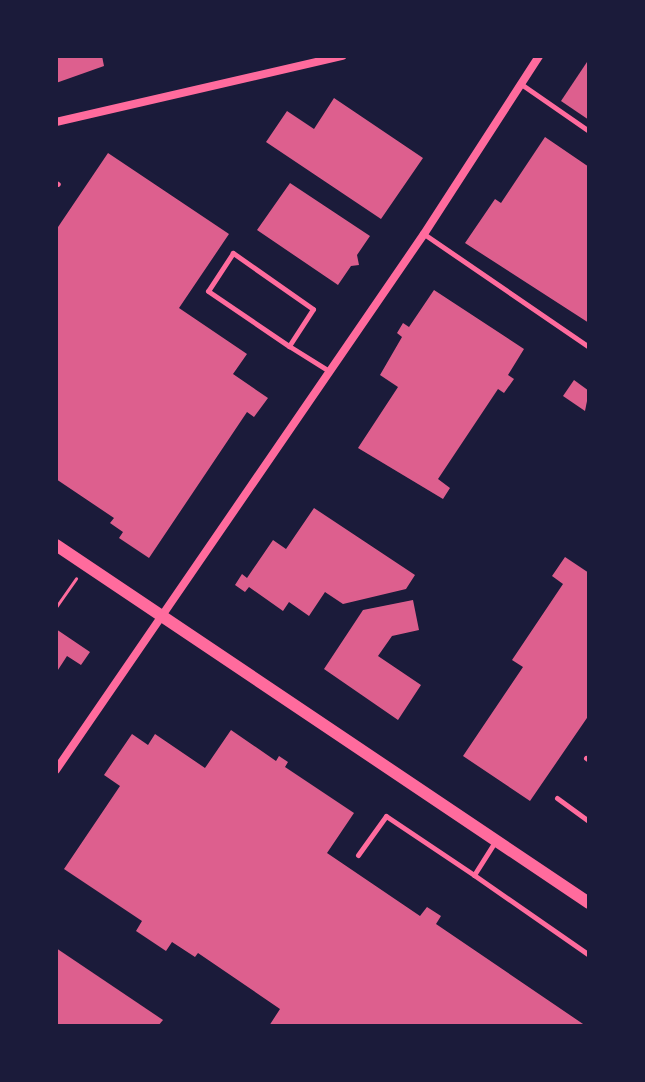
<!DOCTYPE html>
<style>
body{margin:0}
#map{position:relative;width:645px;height:1082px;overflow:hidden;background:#1b1b3a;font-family:Lato,sans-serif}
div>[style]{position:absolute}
.building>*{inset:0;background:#dd5f8e}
.path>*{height:3px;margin:-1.5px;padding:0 1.5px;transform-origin:1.5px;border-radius:1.5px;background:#ff6b9d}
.service>*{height:5px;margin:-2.5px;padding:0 2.5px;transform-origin:2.5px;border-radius:2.5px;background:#ff6b9d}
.minor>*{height:8px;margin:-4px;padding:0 4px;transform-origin:4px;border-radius:4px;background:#ff6b9d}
.tertiary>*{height:12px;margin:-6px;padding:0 6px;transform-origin:6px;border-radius:6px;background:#ff6b9d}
span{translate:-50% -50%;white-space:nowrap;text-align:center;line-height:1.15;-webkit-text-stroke:6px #1b1b3a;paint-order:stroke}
.frame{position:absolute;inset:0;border:58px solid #1b1b3a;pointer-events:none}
</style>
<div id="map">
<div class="building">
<div style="clip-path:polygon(56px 56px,102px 56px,104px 66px,56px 83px)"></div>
<div style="clip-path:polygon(589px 59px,589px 120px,561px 101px)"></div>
<div style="clip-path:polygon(334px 98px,423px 158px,381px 219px,266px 142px,287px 111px,314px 129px)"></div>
<div style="clip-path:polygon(545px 137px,589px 167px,589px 323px,465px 243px,495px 199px,501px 203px)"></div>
<div style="clip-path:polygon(108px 153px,229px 234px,179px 308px,247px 354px,233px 374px,268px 398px,254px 417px,247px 412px,149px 558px,119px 538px,123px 532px,110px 523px,114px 518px,56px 479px,56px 230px)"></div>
<div style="clip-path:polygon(290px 183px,370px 236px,357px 255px,359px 265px,351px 266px,338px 285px,257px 230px)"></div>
<div style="clip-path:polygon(434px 290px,524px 349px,508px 375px,514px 379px,504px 393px,498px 389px,438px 479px,450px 488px,443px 499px,358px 448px,398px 387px,380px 375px,402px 337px,397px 333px,403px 323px,409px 327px)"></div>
<div style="clip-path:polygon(574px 380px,589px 391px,585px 411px,563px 396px)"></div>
<div style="clip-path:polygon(314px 508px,415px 575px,406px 589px,343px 604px,325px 592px,309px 616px,289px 602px,283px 611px,249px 587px,245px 592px,235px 585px,242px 574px,247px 578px,273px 540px,286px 549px)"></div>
<div style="clip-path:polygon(565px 557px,589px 573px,589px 715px,530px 801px,463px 756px,523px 667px,512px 660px,563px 584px,552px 576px)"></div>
<div style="clip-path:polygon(413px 600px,419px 630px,392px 636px,378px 656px,421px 685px,398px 720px,324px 669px,363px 610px)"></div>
<div style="clip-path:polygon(56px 629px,90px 652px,81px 665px,67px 656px,56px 673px)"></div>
<div style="clip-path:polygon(231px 730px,276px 761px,279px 756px,288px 762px,285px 767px,354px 813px,327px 853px,420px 916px,427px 907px,441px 916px,436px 924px,586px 1026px,269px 1026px,280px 1009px,198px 953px,195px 957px,172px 942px,166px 951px,136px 931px,142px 921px,64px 869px,120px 786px,104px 775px,132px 734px,148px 745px,155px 734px,205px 768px)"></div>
<div style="clip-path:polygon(56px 948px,163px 1020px,158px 1026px,56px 1026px)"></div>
</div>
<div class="path">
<div style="left:56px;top:607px;width:35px;rotate:-55deg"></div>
</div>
<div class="service">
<div style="left:521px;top:84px;width:83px;rotate:34.7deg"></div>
<div style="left:56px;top:183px;width:2px;rotate:27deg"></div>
<div style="left:424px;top:234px;width:200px;rotate:34.4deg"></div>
<div style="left:289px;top:346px;width:44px;rotate:-57deg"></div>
<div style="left:313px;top:309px;width:98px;rotate:-145deg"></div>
<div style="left:233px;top:253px;width:45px;rotate:123.3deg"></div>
<div style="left:208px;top:291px;width:98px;rotate:34.2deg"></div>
<div style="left:289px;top:346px;width:47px;rotate:32deg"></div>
<div style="left:586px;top:758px;width:4px;rotate:34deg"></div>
<div style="left:557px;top:798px;width:39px;rotate:36deg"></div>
<div style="left:358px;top:855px;width:48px;rotate:-54.3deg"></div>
<div style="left:386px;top:816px;width:106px;rotate:33.8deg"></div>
<div style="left:474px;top:875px;width:41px;rotate:-57.8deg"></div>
<div style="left:474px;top:875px;width:140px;rotate:34.8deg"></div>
</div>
<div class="minor">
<div style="left:56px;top:122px;width:294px;rotate:-13deg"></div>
<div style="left:56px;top:770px;width:650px;rotate:-55.53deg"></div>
<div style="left:424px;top:234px;width:212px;rotate:-57.1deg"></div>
</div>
<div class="tertiary">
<div style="left:56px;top:545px;width:642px;rotate:33.89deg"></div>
</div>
<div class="frame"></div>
</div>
